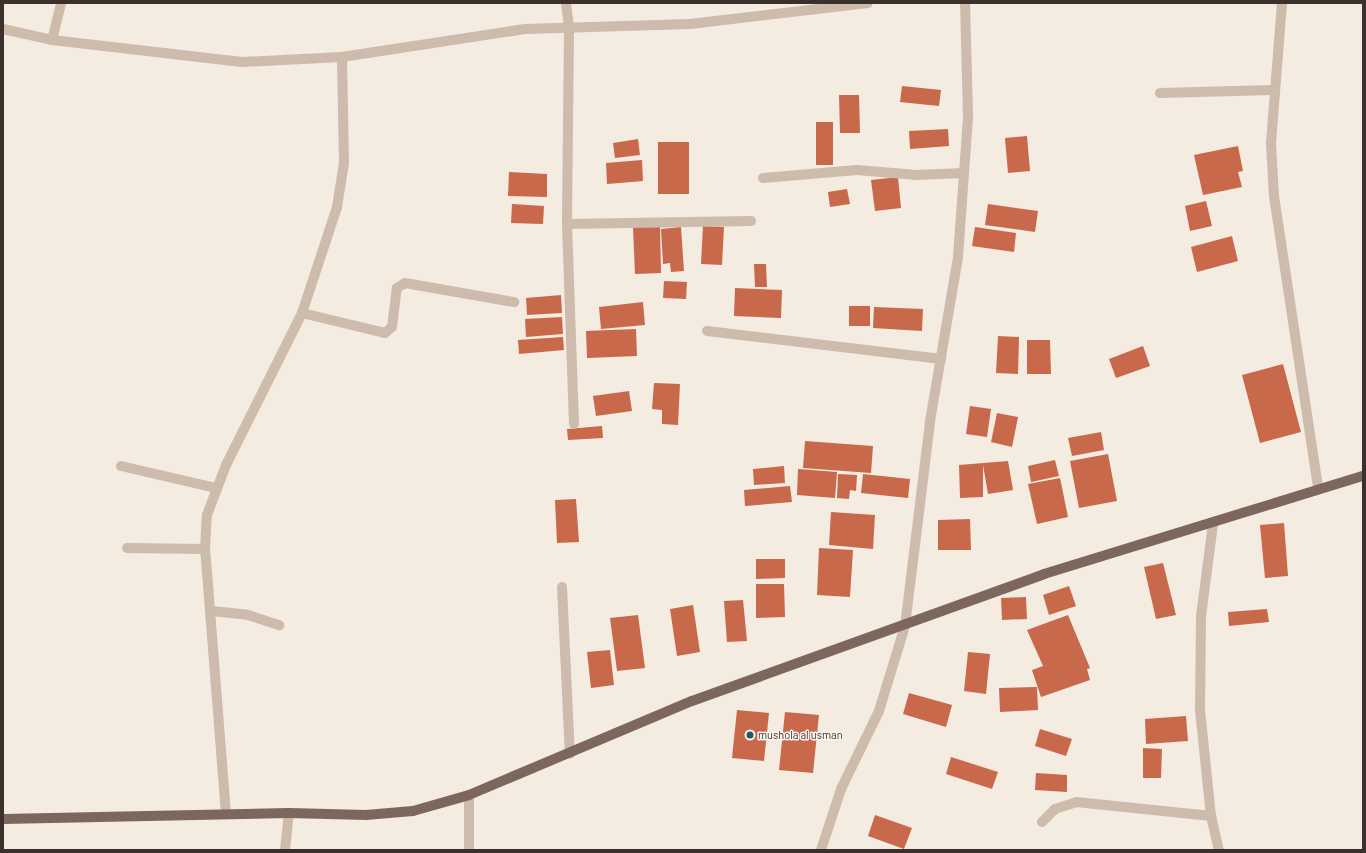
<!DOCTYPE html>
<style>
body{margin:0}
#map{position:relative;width:1366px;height:853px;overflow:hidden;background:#f4ebe1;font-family:Barlow,sans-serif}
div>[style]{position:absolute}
.building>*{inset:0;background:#c8694b}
.minor>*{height:10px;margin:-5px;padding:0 5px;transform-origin:5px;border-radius:5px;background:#cdbbac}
.major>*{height:10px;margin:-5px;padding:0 5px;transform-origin:5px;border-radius:5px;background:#7d675c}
.dots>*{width:11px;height:11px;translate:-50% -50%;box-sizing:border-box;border:2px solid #fbf5ee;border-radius:50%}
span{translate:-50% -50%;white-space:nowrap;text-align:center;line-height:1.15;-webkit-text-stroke:3px #fbf5ee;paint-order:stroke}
.poi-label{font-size:11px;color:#3b302b}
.left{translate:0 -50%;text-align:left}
.frame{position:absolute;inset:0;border:4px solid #3b302b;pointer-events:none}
</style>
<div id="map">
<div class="building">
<div style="clip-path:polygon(902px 86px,941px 90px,939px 106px,900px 102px)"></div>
<div style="clip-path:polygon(839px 95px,859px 95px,860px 133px,840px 133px)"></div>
<div style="clip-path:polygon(816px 122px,833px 122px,833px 165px,816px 165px)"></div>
<div style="clip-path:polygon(948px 129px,949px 146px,910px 149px,909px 131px)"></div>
<div style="clip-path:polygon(1027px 136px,1030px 171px,1008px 173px,1005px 138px)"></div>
<div style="clip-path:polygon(638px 139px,640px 155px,615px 158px,613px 143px)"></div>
<div style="clip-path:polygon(658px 142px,689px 142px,689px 194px,658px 194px)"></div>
<div style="clip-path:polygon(1238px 146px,1243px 171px,1238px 172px,1242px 187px,1203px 195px,1194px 155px)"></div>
<div style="clip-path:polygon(642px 160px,643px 181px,607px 184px,606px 163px)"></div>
<div style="clip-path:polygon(509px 172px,547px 174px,547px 197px,508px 196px)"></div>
<div style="clip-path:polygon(898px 177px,901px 208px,875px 211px,871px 180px)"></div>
<div style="clip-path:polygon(847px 189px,850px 204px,830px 207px,828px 192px)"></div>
<div style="clip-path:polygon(1206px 201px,1212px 226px,1190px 231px,1185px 206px)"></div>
<div style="clip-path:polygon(512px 204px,544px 206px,543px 224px,511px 223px)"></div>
<div style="clip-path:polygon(988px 204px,1038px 211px,1035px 232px,985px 225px)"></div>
<div style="clip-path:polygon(660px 226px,661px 273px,635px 274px,633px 227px)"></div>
<div style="clip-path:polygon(703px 226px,724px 227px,722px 265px,701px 264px)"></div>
<div style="clip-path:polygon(681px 227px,684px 271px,671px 272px,670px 263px,663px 264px,661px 229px)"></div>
<div style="clip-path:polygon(975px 227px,1016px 233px,1014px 252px,972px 246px)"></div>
<div style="clip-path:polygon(1232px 236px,1238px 261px,1197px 272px,1191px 247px)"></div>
<div style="clip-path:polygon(754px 264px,766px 264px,767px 287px,755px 287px)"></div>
<div style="clip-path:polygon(664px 281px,687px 282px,686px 299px,663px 298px)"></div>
<div style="clip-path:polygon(735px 288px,782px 290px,781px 318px,734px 316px)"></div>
<div style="clip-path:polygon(561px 295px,562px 313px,527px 315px,526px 298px)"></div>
<div style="clip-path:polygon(643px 302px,645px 325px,601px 329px,599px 307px)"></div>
<div style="clip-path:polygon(849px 306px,870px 306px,870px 326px,849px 326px)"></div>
<div style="clip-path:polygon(874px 307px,923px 309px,922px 331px,873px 328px)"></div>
<div style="clip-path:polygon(562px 317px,563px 334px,526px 337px,525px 319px)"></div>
<div style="clip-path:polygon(636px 329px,637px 356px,587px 358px,586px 331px)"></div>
<div style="clip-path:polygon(998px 336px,1019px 337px,1018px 374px,996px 373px)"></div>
<div style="clip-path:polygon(563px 337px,564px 350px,519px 354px,518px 340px)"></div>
<div style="clip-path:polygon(1027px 340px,1050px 340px,1051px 374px,1027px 374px)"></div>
<div style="clip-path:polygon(1143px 346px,1150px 366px,1116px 378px,1109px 359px)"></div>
<div style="clip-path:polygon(1283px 364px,1301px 432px,1260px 443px,1242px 375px)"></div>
<div style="clip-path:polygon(654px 383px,680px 384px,678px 425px,662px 424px,662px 410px,652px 409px)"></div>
<div style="clip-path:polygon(629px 391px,632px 411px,596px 416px,593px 396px)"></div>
<div style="clip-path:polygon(970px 406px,991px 409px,987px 437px,966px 434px)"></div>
<div style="clip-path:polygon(997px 413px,1018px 417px,1012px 447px,991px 442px)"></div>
<div style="clip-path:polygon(602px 426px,603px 438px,568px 440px,567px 429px)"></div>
<div style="clip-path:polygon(1101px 432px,1104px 450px,1072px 456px,1068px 438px)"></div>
<div style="clip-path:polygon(805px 441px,873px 446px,871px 473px,803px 468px)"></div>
<div style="clip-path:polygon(1108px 454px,1117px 501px,1079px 508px,1070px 461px)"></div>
<div style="clip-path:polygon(1055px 460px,1059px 476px,1031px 482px,1028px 466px)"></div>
<div style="clip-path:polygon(1008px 461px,1013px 490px,988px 494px,983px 465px,983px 497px,960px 498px,959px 465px)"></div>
<div style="clip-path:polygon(784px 466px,785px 483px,754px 485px,753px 469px)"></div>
<div style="clip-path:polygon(798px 469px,837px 472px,835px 498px,797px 495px)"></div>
<div style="clip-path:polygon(838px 474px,857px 475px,856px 491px,850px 490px,849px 499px,837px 498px)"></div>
<div style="clip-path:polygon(863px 474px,910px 479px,908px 498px,861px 493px)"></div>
<div style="clip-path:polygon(1060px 478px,1068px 517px,1037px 524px,1028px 484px)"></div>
<div style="clip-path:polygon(790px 486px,792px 502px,745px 506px,744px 490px)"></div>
<div style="clip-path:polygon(576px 499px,579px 542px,557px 543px,555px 500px)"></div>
<div style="clip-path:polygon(831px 512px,875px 515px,873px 549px,829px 545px)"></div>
<div style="clip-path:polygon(970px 519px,971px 550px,938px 550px,938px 520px)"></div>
<div style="clip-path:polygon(1284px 523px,1288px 576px,1265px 578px,1260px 525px)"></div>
<div style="clip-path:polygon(819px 548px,853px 550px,850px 597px,817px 595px)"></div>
<div style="clip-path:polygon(756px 559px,785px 559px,785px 578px,756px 579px)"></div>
<div style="clip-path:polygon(1163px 563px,1176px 615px,1156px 619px,1144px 567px)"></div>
<div style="clip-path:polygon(756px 584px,784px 584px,785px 617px,756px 618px)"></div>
<div style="clip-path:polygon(1069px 586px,1076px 606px,1049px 615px,1043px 595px)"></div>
<div style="clip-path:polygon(1026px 597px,1027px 619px,1002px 620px,1001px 598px)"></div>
<div style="clip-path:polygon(743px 600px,747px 641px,727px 642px,724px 601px)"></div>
<div style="clip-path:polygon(693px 605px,700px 652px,677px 656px,670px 609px)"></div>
<div style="clip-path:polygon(1267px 609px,1269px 622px,1229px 626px,1228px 612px)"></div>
<div style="clip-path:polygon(638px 615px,645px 668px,617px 671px,610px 618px)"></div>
<div style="clip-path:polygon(1068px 615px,1090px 668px,1087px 669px,1090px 680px,1041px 697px,1032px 670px,1043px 666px,1027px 630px)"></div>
<div style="clip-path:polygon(610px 650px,614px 685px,591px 688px,587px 652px)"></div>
<div style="clip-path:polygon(968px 652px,990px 654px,986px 694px,964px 691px)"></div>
<div style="clip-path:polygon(1037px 687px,1038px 710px,1000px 712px,999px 688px)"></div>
<div style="clip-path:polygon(909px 693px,952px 705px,946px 727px,903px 714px)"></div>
<div style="clip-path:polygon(737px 710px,769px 713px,764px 761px,732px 758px)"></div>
<div style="clip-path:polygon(785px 712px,819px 715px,813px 773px,779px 770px)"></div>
<div style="clip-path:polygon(1186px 716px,1188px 741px,1146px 744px,1145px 719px)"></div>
<div style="clip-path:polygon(1040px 729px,1072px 739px,1066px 756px,1035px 746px)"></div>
<div style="clip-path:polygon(1143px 748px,1162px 749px,1161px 778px,1143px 778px)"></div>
<div style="clip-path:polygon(951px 757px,998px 772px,992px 789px,946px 774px)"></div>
<div style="clip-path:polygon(1036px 773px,1067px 775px,1067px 792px,1035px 790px)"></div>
<div style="clip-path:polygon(875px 815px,912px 828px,904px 849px,868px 836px)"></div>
</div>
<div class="minor">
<div style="left:566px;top:3px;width:26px;rotate:83deg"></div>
<div style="left:569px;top:29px;width:195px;rotate:90.6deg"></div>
<div style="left:567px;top:224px;width:200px;rotate:88deg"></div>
<div style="left:1282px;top:3px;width:140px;rotate:94.5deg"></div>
<div style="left:1271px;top:143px;width:53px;rotate:86.8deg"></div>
<div style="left:1274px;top:196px;width:295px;rotate:81.4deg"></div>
<div style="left:3px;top:29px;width:50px;rotate:12.7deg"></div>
<div style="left:52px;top:40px;width:191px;rotate:6.6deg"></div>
<div style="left:242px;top:62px;width:100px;rotate:-2.9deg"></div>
<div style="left:342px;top:57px;width:185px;rotate:-8.7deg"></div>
<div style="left:525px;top:29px;width:165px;rotate:-1.7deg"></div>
<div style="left:690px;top:24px;width:179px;rotate:-6.7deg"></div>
<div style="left:52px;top:40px;width:38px;rotate:-76deg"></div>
<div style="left:1160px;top:93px;width:114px;rotate:-1.5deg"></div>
<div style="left:763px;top:178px;width:94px;rotate:-4.9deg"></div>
<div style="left:857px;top:170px;width:60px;rotate:4.8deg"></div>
<div style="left:917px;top:175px;width:47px;rotate:-2.4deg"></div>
<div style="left:567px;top:224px;width:184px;rotate:-0.9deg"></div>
<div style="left:302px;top:313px;width:85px;rotate:13.5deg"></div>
<div style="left:385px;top:333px;width:9px;rotate:-41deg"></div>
<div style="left:392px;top:327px;width:39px;rotate:-83deg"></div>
<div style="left:397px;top:288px;width:9px;rotate:-32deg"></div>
<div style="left:405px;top:283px;width:111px;rotate:9.9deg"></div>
<div style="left:707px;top:331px;width:236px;rotate:6.8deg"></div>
<div style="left:121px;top:466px;width:98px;rotate:13deg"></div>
<div style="left:1213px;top:524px;width:93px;rotate:97.4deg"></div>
<div style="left:1201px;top:616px;width:94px;rotate:90.6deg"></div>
<div style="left:1200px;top:710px;width:107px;rotate:84.1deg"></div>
<div style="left:1211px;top:816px;width:35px;rotate:77deg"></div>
<div style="left:127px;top:548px;width:78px;rotate:0.7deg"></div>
<div style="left:562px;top:587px;width:167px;rotate:87.3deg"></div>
<div style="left:212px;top:611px;width:36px;rotate:6deg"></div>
<div style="left:248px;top:615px;width:33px;rotate:18deg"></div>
<div style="left:469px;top:795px;width:55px;rotate:90deg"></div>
<div style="left:226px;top:814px;width:266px;rotate:-94.5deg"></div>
<div style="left:205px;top:549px;width:34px;rotate:-87deg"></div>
<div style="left:207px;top:515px;width:53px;rotate:-69.2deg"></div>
<div style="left:226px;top:465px;width:170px;rotate:-63.4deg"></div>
<div style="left:302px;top:313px;width:112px;rotate:-71.7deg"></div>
<div style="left:337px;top:207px;width:45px;rotate:-81deg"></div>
<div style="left:344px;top:163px;width:106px;rotate:-91.1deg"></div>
<div style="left:1042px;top:822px;width:18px;rotate:-45deg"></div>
<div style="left:1055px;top:809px;width:22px;rotate:-18deg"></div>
<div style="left:1076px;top:802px;width:136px;rotate:5.9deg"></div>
<div style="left:285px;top:850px;width:37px;rotate:-84deg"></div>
<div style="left:821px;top:850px;width:64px;rotate:-71.8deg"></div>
<div style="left:841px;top:789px;width:87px;rotate:-64deg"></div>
<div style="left:879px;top:711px;width:89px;rotate:-73deg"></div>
<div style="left:905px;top:626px;width:207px;rotate:-83deg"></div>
<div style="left:930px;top:421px;width:166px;rotate:-80.3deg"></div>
<div style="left:958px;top:257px;width:141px;rotate:-85.9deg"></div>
<div style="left:968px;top:116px;width:113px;rotate:-91.5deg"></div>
</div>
<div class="major">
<div style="left:3px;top:819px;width:286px;rotate:-1.2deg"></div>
<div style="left:289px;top:813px;width:77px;rotate:1.5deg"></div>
<div style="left:366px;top:815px;width:47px;rotate:-4.9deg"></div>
<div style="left:413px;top:811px;width:58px;rotate:-15.9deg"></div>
<div style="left:469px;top:795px;width:242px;rotate:-22.9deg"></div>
<div style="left:692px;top:701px;width:374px;rotate:-19.8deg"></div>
<div style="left:1044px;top:574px;width:334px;rotate:-17.1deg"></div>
</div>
<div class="dots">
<div style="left:750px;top:735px;background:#1f5a5e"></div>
</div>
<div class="poi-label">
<span class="left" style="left:758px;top:735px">mushola al usman</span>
</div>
<div class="frame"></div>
</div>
